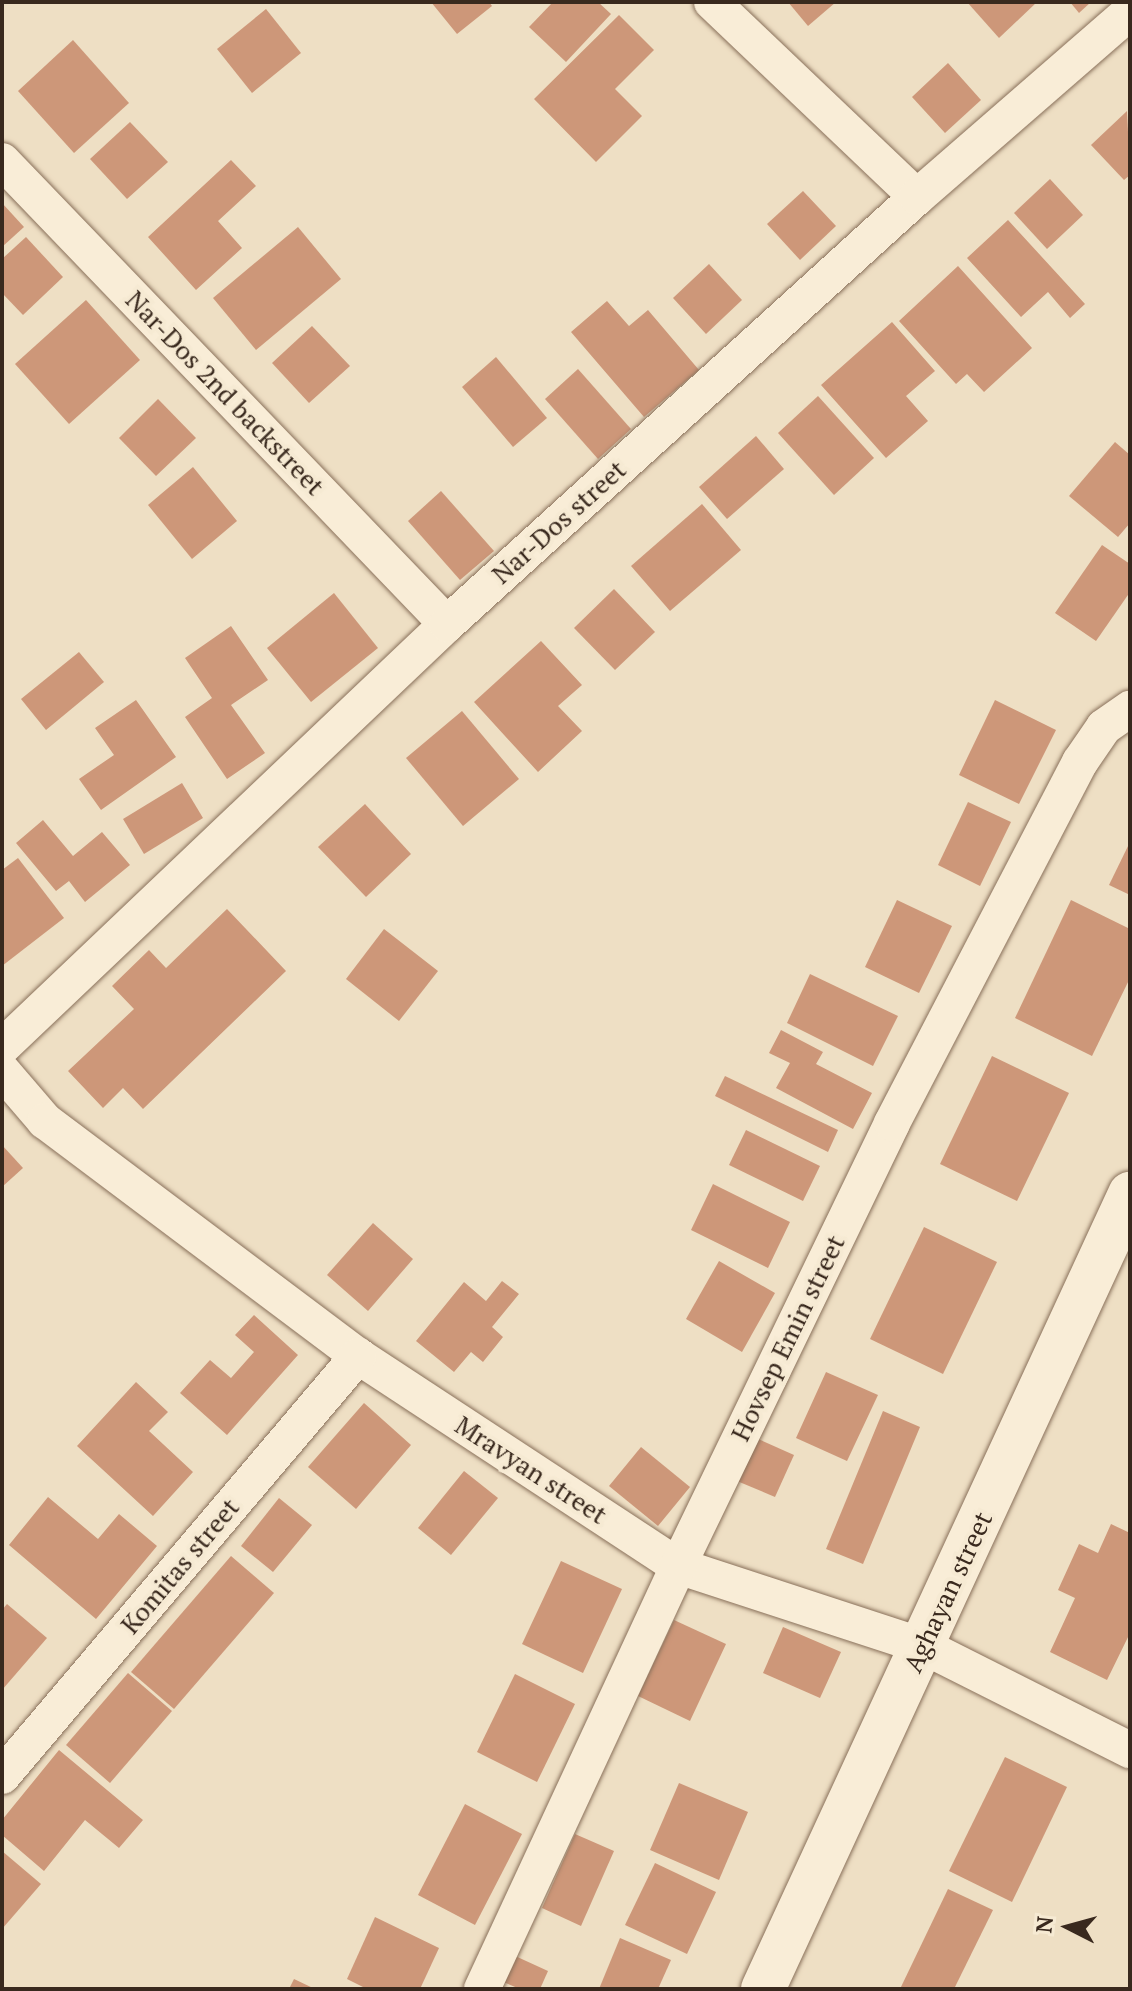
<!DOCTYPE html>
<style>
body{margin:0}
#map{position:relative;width:1132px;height:1991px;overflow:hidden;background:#eedfc4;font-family:"PT Serif",serif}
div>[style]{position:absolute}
.building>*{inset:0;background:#cd9779}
.roads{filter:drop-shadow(0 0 2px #89705a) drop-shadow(0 0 2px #89705a)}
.minor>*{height:36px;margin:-18px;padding:0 18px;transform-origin:18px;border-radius:18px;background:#f9edd7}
.tertiary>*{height:44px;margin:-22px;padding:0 22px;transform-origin:22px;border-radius:22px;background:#f9edd7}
span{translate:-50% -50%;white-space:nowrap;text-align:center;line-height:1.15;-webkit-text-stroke:8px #f6ead3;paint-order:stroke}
.street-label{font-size:26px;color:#39291e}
.frame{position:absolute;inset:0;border:4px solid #39291e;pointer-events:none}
.north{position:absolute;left:1028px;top:1887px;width:80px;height:80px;-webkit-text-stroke:6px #f6ead3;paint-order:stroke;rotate:276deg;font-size:22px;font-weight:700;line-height:32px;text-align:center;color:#39291e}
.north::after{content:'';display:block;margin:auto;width:28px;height:36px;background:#39291e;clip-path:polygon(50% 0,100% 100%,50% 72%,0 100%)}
</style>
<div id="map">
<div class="building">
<div style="clip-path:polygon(431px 2px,489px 2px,492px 6px,457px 34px)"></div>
<div style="clip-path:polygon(553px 2px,598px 2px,611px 14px,566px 62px,529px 27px)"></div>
<div style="clip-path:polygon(788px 2px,836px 2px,808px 26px)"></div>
<div style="clip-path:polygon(967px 2px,1037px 2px,999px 38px)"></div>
<div style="clip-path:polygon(1070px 2px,1091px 2px,1079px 13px)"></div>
<div style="clip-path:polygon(266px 9px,301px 53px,252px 93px,217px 49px)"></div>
<div style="clip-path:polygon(619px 15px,654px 50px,615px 89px,642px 116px,596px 162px,534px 99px)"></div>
<div style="clip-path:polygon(73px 40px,129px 103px,74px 153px,18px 91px)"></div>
<div style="clip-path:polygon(948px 63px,981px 100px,945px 133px,912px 97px)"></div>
<div style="clip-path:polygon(1127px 111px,1130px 175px,1124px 180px,1091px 145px)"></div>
<div style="clip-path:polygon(130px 122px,168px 162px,127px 199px,90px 159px)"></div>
<div style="clip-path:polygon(231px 160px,256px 186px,218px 221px,242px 248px,196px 290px,148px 237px)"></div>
<div style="clip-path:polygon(1050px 179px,1083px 215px,1047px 249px,1014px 213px)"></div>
<div style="clip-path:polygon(803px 191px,836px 226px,800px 260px,767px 224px)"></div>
<div style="clip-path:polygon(2px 203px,24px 227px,2px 247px)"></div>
<div style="clip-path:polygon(1008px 220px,1085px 304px,1070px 318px,1048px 292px,1021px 317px,967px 258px)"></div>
<div style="clip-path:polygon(298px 227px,341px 279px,256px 350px,213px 298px)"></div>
<div style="clip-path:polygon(26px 237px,63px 277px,23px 315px,2px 293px,2px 259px)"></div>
<div style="clip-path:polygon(709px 264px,742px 300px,706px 334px,673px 298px)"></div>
<div style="clip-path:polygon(958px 266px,1032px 348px,984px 392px,967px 374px,956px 384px,899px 321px)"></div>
<div style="clip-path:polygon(86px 300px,140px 360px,69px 424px,15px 364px)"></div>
<div style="clip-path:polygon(607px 301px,629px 326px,648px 310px,699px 370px,644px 417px,571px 332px)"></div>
<div style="clip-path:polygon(892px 322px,935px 371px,906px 396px,928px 421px,886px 458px,821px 385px)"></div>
<div style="clip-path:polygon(312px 326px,350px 366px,309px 403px,272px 363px)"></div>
<div style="clip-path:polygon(496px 357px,547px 418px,513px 447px,462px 387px)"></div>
<div style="clip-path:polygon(578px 369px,631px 429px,598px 459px,545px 399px)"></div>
<div style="clip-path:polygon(818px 396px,874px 458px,834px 495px,778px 433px)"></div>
<div style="clip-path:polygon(158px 399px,196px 438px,156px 476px,119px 438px)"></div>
<div style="clip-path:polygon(756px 436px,784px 469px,727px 519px,699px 487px)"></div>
<div style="clip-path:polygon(1115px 442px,1130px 455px,1130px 523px,1118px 537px,1069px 496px)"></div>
<div style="clip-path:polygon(193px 467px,237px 521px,192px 559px,148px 505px)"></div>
<div style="clip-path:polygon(441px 491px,494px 551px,460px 580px,408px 521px)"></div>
<div style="clip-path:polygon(702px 504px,741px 550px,670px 611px,631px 566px)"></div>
<div style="clip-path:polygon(1102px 545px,1130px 564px,1130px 592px,1096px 641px,1055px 613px)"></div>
<div style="clip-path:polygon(614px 589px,655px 632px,615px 670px,574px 628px)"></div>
<div style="clip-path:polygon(334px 593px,378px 648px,311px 702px,267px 648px)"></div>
<div style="clip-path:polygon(231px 626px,268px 680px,231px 705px,265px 753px,227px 779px,185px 717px,212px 698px,185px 658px)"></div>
<div style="clip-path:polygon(541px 641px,582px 685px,558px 706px,582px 731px,538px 772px,474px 702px)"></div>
<div style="clip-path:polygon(79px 652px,104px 682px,46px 730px,21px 699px)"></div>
<div style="clip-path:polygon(136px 700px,176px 757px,101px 810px,79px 779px,114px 755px,95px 728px)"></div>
<div style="clip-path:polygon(995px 700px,1056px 730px,1019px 804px,959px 775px)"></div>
<div style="clip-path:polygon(462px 711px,519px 779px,463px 826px,406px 758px)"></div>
<div style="clip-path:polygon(182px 783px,203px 818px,144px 854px,123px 819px)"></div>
<div style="clip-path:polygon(968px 802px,1011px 822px,980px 886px,938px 865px)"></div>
<div style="clip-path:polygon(365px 804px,411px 854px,366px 897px,318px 847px)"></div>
<div style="clip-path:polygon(43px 820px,73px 856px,102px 832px,130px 865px,85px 902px,69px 881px,56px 891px,16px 843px)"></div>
<div style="clip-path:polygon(1130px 842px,1130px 895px,1109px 885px)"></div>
<div style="clip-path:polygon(18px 858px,64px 918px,2px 966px,2px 870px)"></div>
<div style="clip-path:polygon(897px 900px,952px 926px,919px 993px,865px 967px)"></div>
<div style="clip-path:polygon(1071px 900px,1130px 929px,1130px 978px,1092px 1056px,1015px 1018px)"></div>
<div style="clip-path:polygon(227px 909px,286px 971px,143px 1109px,123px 1088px,103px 1108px,68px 1071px,134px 1009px,112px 986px,149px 950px,166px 968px)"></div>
<div style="clip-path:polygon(384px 929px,438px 971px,399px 1021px,346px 979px)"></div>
<div style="clip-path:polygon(810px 974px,898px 1016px,873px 1066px,787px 1023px)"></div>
<div style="clip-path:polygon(781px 1030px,823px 1052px,816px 1064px,872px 1093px,853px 1129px,776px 1088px,790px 1063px,769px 1053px)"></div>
<div style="clip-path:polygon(992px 1056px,1069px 1093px,1017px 1201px,940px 1164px)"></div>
<div style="clip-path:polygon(725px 1076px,838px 1130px,828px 1152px,715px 1096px)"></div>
<div style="clip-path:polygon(746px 1130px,820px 1166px,803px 1201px,729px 1165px)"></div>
<div style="clip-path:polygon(2px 1145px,23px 1168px,2px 1187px)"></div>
<div style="clip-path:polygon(713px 1184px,790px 1222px,768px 1268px,691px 1230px)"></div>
<div style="clip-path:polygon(373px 1223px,413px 1259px,368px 1311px,327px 1275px)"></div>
<div style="clip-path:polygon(924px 1227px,997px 1262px,943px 1374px,870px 1339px)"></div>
<div style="clip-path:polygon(719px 1261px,775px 1293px,742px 1352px,686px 1319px)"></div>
<div style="clip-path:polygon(502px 1281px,519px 1294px,492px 1327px,503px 1337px,483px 1362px,471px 1352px,454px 1372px,416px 1341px,464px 1282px,486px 1301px)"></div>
<div style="clip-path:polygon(254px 1315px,298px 1355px,227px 1435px,180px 1393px,210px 1360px,231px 1378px,254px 1352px,235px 1335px)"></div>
<div style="clip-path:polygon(826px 1372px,878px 1395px,847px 1461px,796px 1438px)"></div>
<div style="clip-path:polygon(136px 1382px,168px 1412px,149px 1431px,193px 1472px,153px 1516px,77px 1446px)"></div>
<div style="clip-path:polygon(364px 1403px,411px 1445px,356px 1509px,308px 1467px)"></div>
<div style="clip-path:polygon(883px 1411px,920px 1427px,863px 1564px,826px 1549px)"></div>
<div style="clip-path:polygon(756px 1438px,794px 1455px,775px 1497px,737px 1481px)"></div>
<div style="clip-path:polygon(641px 1447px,690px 1487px,658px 1526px,609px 1486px)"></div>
<div style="clip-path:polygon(464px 1471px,498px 1498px,451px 1555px,418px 1528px)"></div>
<div style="clip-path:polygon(48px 1497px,98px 1539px,119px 1514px,157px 1546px,96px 1619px,9px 1545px)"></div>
<div style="clip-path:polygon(279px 1498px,312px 1525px,273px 1572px,241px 1546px)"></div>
<div style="clip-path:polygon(1111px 1524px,1130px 1533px,1130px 1633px,1107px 1680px,1050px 1652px,1075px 1598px,1058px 1590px,1079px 1544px,1098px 1553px)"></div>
<div style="clip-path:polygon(231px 1556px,274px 1593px,174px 1709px,131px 1672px)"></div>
<div style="clip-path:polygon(561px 1561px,622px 1589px,583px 1673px,522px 1644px)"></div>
<div style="clip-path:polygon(7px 1604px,47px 1638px,2px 1690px,2px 1610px)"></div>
<div style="clip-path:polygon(674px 1620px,726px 1644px,690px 1721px,638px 1696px)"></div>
<div style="clip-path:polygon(783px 1627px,841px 1652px,820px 1698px,763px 1673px)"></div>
<div style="clip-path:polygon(128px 1673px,172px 1711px,110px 1783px,66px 1745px)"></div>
<div style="clip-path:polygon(515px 1674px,575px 1704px,537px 1782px,477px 1752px)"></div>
<div style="clip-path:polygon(59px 1750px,143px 1820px,119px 1848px,85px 1820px,44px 1871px,2px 1835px,2px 1820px)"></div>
<div style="clip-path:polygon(1005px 1757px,1067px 1787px,1012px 1902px,949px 1871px)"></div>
<div style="clip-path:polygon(679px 1783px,748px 1812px,719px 1880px,650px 1850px)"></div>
<div style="clip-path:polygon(465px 1804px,522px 1834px,475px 1925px,418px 1895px)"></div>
<div style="clip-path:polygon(575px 1834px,614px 1851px,581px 1926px,542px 1908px)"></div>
<div style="clip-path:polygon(2px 1851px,41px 1884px,2px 1929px)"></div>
<div style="clip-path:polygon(655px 1863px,716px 1892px,687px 1954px,625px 1925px)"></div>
<div style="clip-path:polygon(948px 1889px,993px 1910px,954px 1989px,900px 1989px)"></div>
<div style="clip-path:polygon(375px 1917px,439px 1948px,420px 1989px,367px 1989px,347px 1979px)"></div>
<div style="clip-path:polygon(620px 1938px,671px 1960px,658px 1989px,599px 1989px)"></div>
<div style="clip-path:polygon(513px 1955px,548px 1971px,540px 1989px,520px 1989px,501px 1981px)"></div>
<div style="clip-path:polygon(294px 1979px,315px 1989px,289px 1989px)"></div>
</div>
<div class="roads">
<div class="minor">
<div style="left:712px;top:2px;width:283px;rotate:43.6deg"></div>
<div style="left:2px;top:161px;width:642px;rotate:46.14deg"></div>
<div style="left:2px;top:1047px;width:614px;rotate:-43.55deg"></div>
<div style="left:447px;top:624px;width:635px;rotate:-42.26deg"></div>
<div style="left:917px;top:197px;width:282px;rotate:-41deg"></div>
<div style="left:2px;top:1071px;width:66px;rotate:49.3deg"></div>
<div style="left:45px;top:1121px;width:391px;rotate:36.9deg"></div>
<div style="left:358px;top:1356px;width:383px;rotate:33.3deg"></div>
<div style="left:678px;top:1566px;width:258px;rotate:18.1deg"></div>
<div style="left:923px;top:1646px;width:232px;rotate:26.7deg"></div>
<div style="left:2px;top:1776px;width:551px;rotate:-49.71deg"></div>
<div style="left:482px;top:1989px;width:466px;rotate:-65.1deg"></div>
<div style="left:678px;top:1566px;width:492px;rotate:-64.2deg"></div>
<div style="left:892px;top:1123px;width:407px;rotate:-62.5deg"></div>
<div style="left:1080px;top:762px;width:42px;rotate:-55.6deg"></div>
<div style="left:1104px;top:727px;width:32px;rotate:-35deg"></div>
</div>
<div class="tertiary">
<div style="left:763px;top:1989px;width:876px;rotate:-65.22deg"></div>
</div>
</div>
<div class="street-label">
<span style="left:225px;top:393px;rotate:46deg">Nar-Dos 2nd backstreet</span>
<span style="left:559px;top:522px;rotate:-42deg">Nar-Dos street</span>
<span style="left:788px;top:1338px;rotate:-64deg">Hovsep Emin street</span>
<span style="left:531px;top:1470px;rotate:33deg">Mravyan street</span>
<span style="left:180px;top:1566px;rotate:-50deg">Komitas street</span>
<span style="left:948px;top:1592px;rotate:-65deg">Aghayan street</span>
</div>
<div class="frame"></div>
<div class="north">N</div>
</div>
